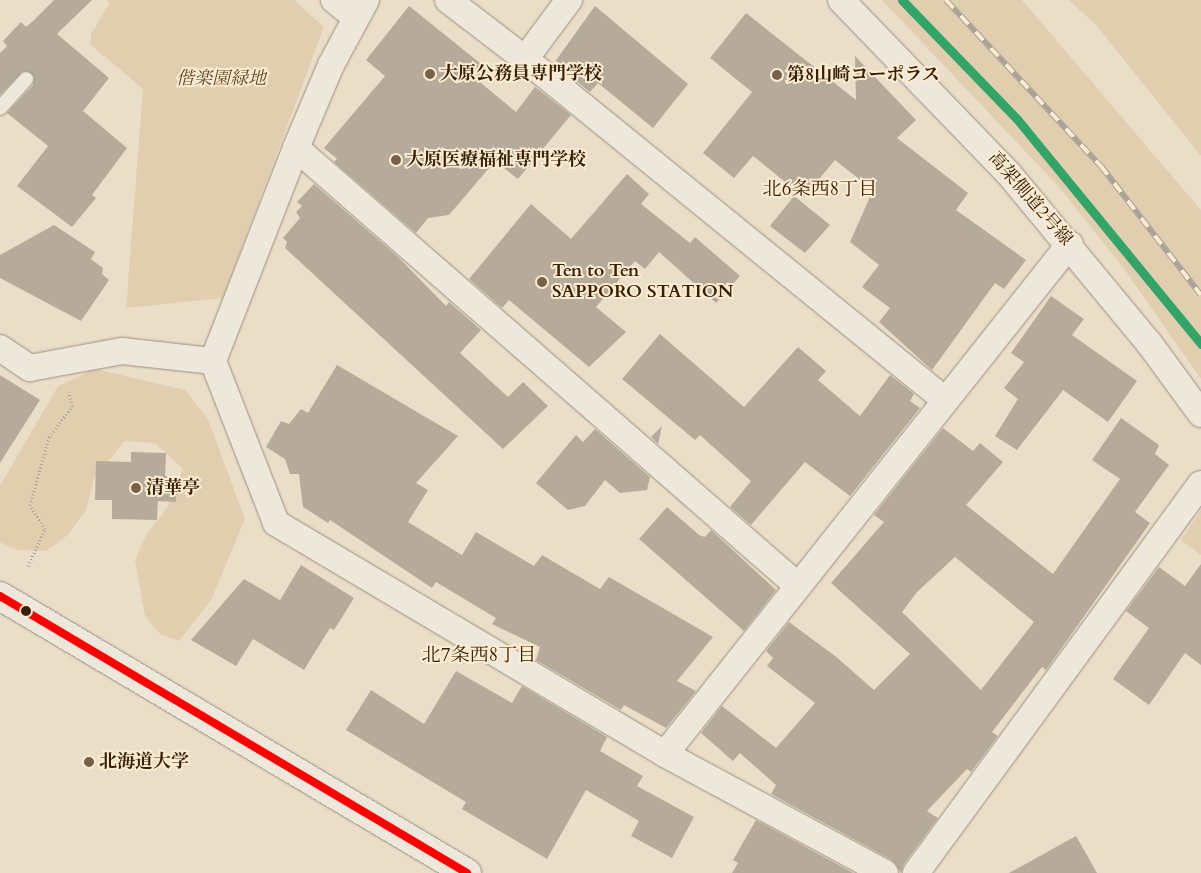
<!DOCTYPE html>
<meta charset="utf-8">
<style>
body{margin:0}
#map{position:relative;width:1201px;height:873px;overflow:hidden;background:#ebdec8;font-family:Cardo,"Noto Serif JP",serif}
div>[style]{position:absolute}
.green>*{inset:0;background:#e1ceaf}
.building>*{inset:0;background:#b6ab9b}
.path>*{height:3px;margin-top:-1.5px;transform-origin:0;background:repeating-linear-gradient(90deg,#aaa298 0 1px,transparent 0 3.5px)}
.roads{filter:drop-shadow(0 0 1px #9a8f7f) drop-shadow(0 0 1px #9a8f7f)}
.lane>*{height:14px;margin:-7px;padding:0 7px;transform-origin:7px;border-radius:7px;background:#eee7dc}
.street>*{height:26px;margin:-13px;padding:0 13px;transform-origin:13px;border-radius:13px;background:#eee7dc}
.secondary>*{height:28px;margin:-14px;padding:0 14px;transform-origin:14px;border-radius:14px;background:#eee7dc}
.rail>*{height:5.5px;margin-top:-2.75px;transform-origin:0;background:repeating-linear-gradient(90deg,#fcecd2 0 11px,#aaa298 0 22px);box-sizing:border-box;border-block:1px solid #aaa298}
.bus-1>*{height:8px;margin:-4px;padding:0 4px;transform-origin:4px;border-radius:4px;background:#f00}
.rail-1>*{height:9px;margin:-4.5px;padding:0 4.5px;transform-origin:4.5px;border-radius:4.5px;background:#33a467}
.dots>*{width:14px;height:14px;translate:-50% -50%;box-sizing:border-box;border:2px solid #fcecd2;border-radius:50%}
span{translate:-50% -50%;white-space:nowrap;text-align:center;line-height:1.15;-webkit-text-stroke:4px #fcecd2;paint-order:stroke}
.poi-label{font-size:18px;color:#392005;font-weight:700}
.left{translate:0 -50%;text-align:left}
.park-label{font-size:18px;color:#61482a;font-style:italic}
.street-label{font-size:18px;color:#392005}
.neighbourhood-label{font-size:19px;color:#392005}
</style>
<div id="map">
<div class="green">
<div style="clip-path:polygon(107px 0,294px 0,324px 27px,223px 298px,126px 308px,143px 89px,91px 45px,91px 34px,109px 4px)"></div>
<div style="clip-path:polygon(882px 0,1022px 0,1201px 210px,1201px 379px,1122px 266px,1059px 187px)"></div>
<div style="clip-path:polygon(1069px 0,1201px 0,1201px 156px,1096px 25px)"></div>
<div style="clip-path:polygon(95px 369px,185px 390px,208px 419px,245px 519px,211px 600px,179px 641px,160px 634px,145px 616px,135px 560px,146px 535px,167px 508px,183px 469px,155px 443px,125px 441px,94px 478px,86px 510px,69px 534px,46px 551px,17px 550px,0 542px,0 486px,58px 386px)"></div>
<div style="clip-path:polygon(1201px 510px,1201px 555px,1181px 540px)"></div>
</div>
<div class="building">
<div style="clip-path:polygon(54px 0,92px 0,57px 34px,109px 78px,83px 111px,127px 148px,92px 195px,96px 198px,72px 227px,17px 186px,48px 146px,7px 113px,33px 85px,34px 76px,23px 71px,0 95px,0 53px,7px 46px,3px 41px,21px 22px,26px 27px,32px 22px)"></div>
<div style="clip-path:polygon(409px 6px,485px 67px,476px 79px,516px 112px,535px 87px,571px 115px,518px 179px,495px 161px,449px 215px,428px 218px,416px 233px,334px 162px,337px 159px,324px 148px,385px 76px,366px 60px)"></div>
<div style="clip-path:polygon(595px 6px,688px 84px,653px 128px,598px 83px,590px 92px,554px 63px)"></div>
<div style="clip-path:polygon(746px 13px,856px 100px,855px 56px,916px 120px,897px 138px,968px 193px,956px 210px,1026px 260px,1004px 289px,995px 283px,932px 370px,879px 322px,890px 308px,862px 287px,879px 265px,850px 242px,873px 190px,835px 160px,804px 197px,753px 156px,734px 178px,703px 153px,752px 92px,710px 58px)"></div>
<div style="clip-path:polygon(627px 174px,649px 194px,641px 204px,690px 243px,695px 237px,740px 276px,716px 303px,659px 252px,645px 269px,635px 261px,596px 307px,626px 332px,589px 367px,509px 300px,502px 308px,469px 279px,531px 204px,571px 239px)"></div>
<div style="clip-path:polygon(314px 184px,397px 256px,446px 306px,449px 302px,481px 330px,460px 353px,508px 397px,523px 382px,548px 406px,503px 449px,285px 248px,287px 242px,283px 238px,300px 218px,296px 212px,302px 206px,297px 202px)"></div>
<div style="clip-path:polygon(794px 196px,830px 225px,805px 253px,770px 226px)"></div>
<div style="clip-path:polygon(54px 225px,95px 252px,91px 259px,103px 268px,102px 274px,109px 280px,81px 321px,0 278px,0 255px)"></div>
<div style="clip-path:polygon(1051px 296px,1084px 319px,1072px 335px,1137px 381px,1108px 422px,1063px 390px,1017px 450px,995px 436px,1018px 399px,1004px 388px,1024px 362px,1011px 353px)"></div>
<div style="clip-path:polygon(660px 334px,744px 407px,798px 347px,826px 371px,818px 380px,860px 416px,890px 375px,914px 394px,910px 401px,920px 408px,850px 496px,805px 462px,751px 525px,730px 507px,751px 481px,700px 435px,695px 440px,622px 379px)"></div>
<div style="clip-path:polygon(337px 365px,458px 436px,416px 483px,428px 490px,408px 522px,462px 555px,476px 532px,534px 566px,542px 555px,600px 589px,609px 577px,713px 637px,677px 681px,696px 691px,666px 728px,624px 705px,621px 710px,536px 660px,540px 647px,492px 624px,496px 618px,436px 582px,432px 588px,330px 520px,328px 523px,303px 507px,299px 474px,290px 474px,285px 459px,266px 447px,281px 421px,289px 424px,301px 409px,308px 413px)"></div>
<div style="clip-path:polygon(0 375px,40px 400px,0 463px)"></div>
<div style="clip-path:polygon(evenodd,1121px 418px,1159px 445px,1155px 454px,1169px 465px,1135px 512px,1150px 523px,1046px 670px,1042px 667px,992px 732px,998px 736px,971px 772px,967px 769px,927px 811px,938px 818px,904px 864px,901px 873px,892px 860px,771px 794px,776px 785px,740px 753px,733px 761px,701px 733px,722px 706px,776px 748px,815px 703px,767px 666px,773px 658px,766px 651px,789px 622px,835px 656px,874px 690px,910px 654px,831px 583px,884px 522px,874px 515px,943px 428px,973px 451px,980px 443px,1003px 462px,966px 505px,1053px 574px,1120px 479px,1092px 460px,1121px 418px,955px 557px,1034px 622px,981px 690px,902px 612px,917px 592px,955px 557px)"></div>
<div style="clip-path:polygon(662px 426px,658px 444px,651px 437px)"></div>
<div style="clip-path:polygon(595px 429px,650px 477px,647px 490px,620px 493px,605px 480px,585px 506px,568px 510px,536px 483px,576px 435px,583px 442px)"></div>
<div style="clip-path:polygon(131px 452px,166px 453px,165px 476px,177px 476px,176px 502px,158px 501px,157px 520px,112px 519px,112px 500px,95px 500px,96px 461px,131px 462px)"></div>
<div style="clip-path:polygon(667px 507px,699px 535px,705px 537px,711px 530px,776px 590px,744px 631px,639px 539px)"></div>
<div style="clip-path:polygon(1201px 564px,1201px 665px,1185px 653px,1149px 705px,1113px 679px,1149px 628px,1126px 611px,1159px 567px,1185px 586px)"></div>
<div style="clip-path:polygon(301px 565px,354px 598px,334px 630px,330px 628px,304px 670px,253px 639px,236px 666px,191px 640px,244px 579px,280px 600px)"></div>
<div style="clip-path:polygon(456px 671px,512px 703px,522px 686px,607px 737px,600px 751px,643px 776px,637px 786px,694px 817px,672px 858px,631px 836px,639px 821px,586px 790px,547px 859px,462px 809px,466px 802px,346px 730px,371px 690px,424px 724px)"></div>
<div style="clip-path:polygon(756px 820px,853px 873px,732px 873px,738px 863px,733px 860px)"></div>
<div style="clip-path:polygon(1076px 836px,1097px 873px,1009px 873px)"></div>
</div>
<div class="path">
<div style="left:28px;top:566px;width:41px;rotate:-65.3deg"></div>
<div style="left:45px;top:529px;width:28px;rotate:-122deg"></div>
<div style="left:30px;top:505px;width:71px;rotate:-74.4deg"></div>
<div style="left:49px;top:437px;width:39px;rotate:-53deg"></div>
<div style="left:72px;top:406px;width:14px;rotate:-102deg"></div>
</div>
<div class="roads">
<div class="lane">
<div style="left:0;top:108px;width:39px;rotate:-48deg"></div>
</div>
<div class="street">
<div style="left:334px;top:0;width:26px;rotate:39deg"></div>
<div style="left:366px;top:0;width:74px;rotate:118.3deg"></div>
<div style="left:331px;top:65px;width:90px;rotate:112.9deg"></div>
<div style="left:296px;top:148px;width:229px;rotate:111.3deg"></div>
<div style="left:213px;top:361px;width:174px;rotate:68.7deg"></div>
<div style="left:276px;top:523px;width:452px;rotate:30.7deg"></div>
<div style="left:665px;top:754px;width:250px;rotate:28.4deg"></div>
<div style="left:448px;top:0;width:97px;rotate:37.5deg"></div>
<div style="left:525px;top:59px;width:541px;rotate:39.07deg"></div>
<div style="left:841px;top:0;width:242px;rotate:46deg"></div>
<div style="left:1009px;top:174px;width:219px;rotate:50.4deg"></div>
<div style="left:1149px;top:343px;width:88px;rotate:53.8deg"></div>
<div style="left:525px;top:59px;width:74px;rotate:-53.3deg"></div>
<div style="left:296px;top:148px;width:666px;rotate:41.11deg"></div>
<div style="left:0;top:348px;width:36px;rotate:34deg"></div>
<div style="left:30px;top:368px;width:94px;rotate:-10.5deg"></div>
<div style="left:122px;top:351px;width:92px;rotate:6.3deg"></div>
<div style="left:665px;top:754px;width:651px;rotate:-51.55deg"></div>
<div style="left:916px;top:873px;width:482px;rotate:-53.8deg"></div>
</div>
<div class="secondary">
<div style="left:0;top:596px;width:543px;rotate:30.67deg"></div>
</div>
</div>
<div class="rail">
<div style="left:946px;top:0;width:227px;rotate:47deg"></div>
<div style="left:1101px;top:166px;width:163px;rotate:52.2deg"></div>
</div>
<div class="bus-1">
<div style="left:0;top:596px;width:543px;rotate:30.67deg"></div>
</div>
<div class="rail-1">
<div style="left:902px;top:0;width:165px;rotate:46deg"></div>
<div style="left:1017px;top:119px;width:291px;rotate:50.7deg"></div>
</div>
<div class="dots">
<div style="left:430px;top:74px;background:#776249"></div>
<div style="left:777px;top:75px;background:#776249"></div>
<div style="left:396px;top:160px;background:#776249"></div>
<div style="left:542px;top:282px;background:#776249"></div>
<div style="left:136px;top:488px;background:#776249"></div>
<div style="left:26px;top:611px;background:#392005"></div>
<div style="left:89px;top:762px;background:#776249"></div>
</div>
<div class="poi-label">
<span class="left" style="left:440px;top:74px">大原公務員専門学校</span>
<span class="left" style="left:787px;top:75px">第8山崎コーポラス</span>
<span class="left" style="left:406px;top:160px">大原医療福祉専門学校</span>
<span class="left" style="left:552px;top:282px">Ten to Ten<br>SAPPORO STATION</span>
<span class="left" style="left:146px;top:488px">清華亭</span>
<span class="left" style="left:99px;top:762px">北海道大学</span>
</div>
<div class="park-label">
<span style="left:221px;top:79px">偕楽園緑地</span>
</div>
<div class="street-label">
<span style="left:1030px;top:199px;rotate:49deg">高架側道2号線</span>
</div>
<div class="neighbourhood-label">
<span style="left:820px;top:190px">北6条西8丁目</span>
<span style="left:479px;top:656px">北7条西8丁目</span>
</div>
</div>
